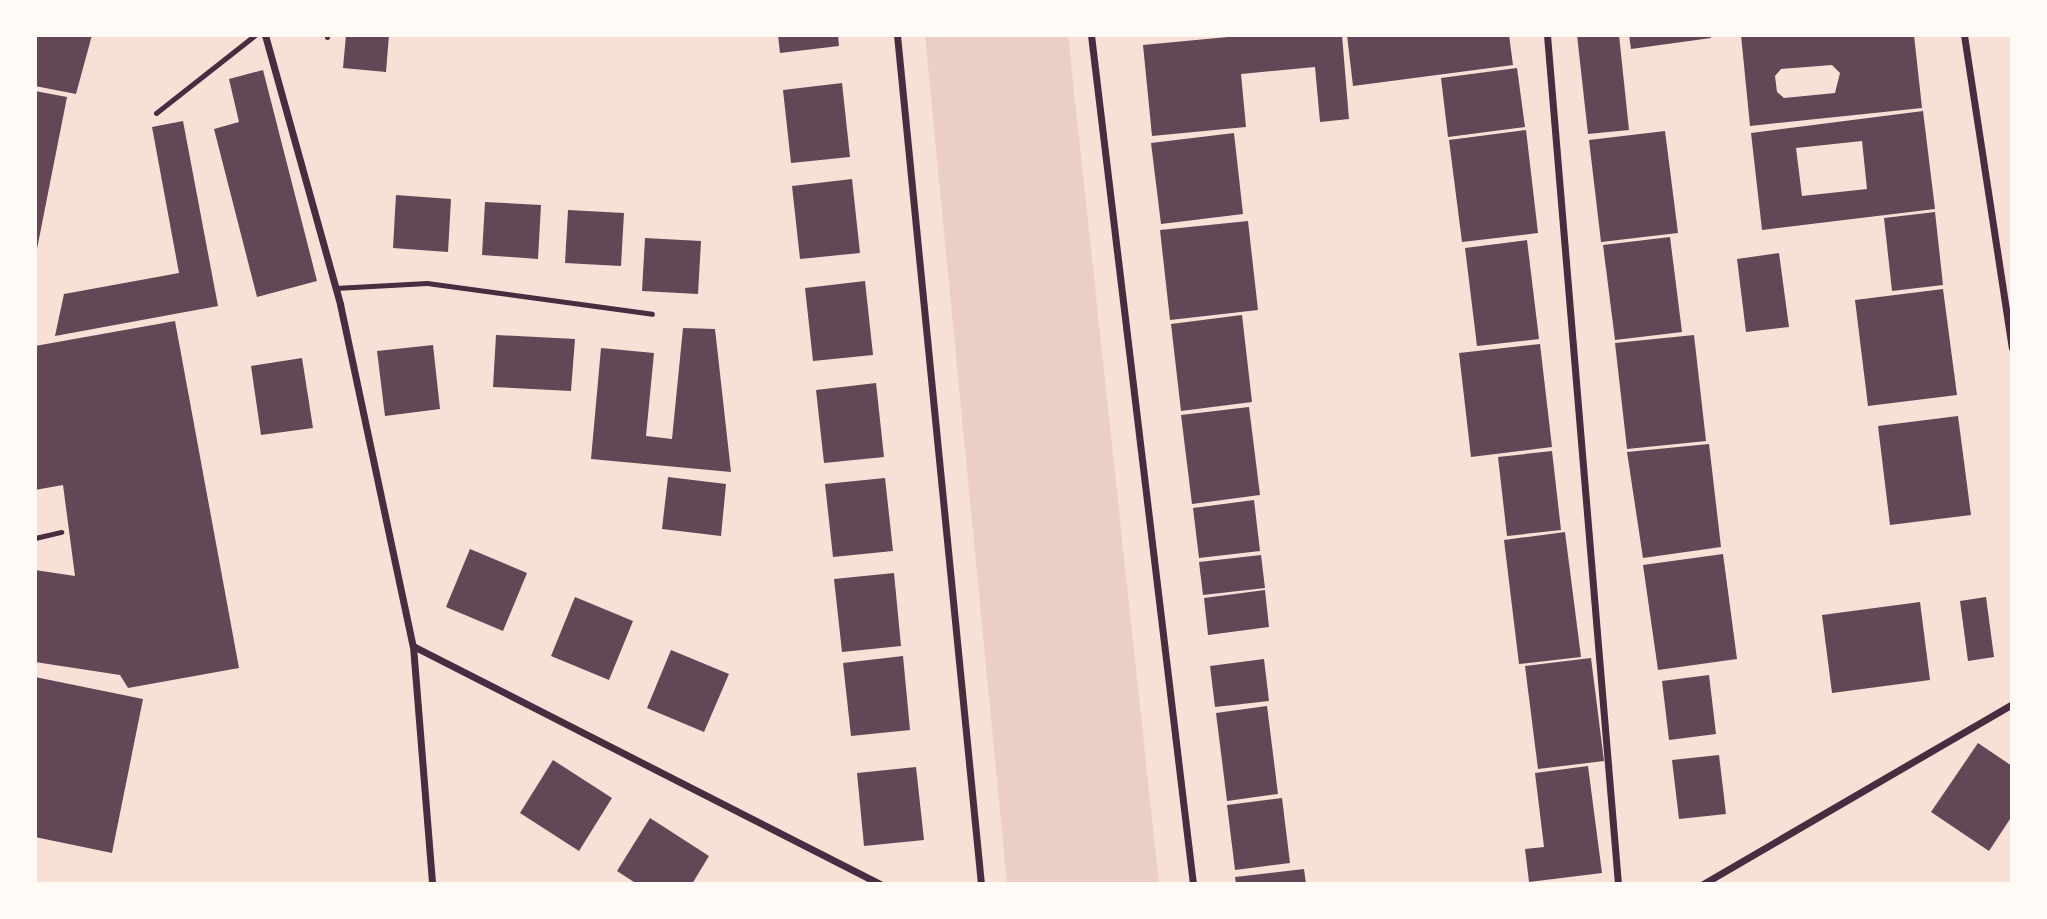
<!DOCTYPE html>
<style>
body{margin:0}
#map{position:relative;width:2047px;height:919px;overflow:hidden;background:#f7e1d7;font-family:"Source Sans 3",sans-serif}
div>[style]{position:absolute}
.green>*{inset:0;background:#ebcfc5}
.building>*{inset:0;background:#644757}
.service>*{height:5px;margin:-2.5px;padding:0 2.5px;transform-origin:2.5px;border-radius:2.5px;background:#4a2c40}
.minor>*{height:7px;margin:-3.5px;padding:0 3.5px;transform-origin:3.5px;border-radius:3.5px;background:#4a2c40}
span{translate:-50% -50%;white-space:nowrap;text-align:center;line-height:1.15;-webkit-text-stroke:6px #fffaf5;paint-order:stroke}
.frame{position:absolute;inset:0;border:37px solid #fffaf5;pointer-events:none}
</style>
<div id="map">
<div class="green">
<div style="clip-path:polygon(925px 35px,1068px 35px,1159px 884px,1007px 884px)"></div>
</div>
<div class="building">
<div style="clip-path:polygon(35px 35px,92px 35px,76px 94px,35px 86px)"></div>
<div style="clip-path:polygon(346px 35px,389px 35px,386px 72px,343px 68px)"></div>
<div style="clip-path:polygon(778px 35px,838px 35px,839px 46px,780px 53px)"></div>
<div style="clip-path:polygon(1249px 35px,1342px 35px,1349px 119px,1320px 122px,1315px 67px,1241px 74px,1246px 127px,1152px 136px,1143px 45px)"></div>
<div style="clip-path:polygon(1347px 35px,1509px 35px,1513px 65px,1353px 86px)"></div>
<div style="clip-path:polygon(1577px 35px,1619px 35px,1629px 130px,1588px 134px)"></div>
<div style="clip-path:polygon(1629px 35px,1711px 35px,1711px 38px,1631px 49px)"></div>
<div style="clip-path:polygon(evenodd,1741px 35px,1914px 35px,1922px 108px,1750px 126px,1741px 35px,1832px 65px,1840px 73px,1835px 93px,1784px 98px,1777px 92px,1775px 76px,1781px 69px,1832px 65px)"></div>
<div style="clip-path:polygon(1517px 68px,1525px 127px,1448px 137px,1441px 78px)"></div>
<div style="clip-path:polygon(263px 70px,317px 281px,257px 297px,214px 129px,239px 122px,229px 79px)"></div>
<div style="clip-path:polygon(842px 83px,850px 157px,791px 163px,783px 90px)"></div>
<div style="clip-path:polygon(35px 91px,67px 97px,36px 254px,35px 254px)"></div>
<div style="clip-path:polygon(evenodd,1923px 111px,1935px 209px,1762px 230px,1751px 133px,1923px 111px,1862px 141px,1867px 189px,1802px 196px,1796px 148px,1862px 141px)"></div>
<div style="clip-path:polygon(183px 121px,218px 306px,55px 336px,64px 294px,179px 273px,152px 127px)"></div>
<div style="clip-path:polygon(1526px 130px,1538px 233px,1462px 242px,1449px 140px)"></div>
<div style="clip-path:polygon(1665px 131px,1678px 233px,1601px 242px,1589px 140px)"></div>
<div style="clip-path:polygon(1234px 133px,1243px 214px,1161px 224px,1151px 143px)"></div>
<div style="clip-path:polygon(852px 179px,860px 253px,800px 259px,792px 186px)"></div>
<div style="clip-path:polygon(396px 195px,451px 199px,448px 252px,393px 248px)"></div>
<div style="clip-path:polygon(485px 202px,541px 205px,538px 259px,482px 255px)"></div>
<div style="clip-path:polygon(568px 210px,624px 213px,621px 266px,565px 263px)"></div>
<div style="clip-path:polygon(1935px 212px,1943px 285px,1892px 291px,1884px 218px)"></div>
<div style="clip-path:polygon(1248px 221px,1258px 310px,1170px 320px,1160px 230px)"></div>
<div style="clip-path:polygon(1670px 237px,1682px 332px,1615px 340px,1603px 245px)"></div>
<div style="clip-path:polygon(645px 238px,701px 241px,698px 294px,642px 291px)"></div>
<div style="clip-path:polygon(1527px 240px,1539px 339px,1477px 346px,1465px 248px)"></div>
<div style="clip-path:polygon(1779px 253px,1789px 327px,1746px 332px,1737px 259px)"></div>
<div style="clip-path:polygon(865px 281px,873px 355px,813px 361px,805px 288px)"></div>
<div style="clip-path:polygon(1943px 289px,1957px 395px,1868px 406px,1855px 300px)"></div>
<div style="clip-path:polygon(1242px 315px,1252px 402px,1181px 411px,1171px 324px)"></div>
<div style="clip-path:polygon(175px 321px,239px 668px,128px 688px,120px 675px,35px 662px,35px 570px,75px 576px,63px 485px,35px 490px,35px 346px)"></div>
<div style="clip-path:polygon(683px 328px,715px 329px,731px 472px,591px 459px,601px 348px,654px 353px,646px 436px,672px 439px)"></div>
<div style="clip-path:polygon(496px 335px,575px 339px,571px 391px,493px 387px)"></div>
<div style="clip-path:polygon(1694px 335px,1706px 441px,1627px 449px,1615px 343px)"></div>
<div style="clip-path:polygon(1540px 344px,1552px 447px,1471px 457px,1459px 353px)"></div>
<div style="clip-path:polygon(433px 345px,440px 409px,385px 416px,377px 351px)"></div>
<div style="clip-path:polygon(302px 358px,313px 428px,261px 435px,251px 366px)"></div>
<div style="clip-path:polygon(876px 383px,884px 457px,824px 463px,816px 390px)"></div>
<div style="clip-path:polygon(1249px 407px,1260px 495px,1192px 504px,1181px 415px)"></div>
<div style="clip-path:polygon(1958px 416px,1971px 515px,1890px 525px,1878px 426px)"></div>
<div style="clip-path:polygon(1709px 444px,1721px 547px,1643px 558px,1627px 452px)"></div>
<div style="clip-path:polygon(1552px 451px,1561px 530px,1507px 536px,1498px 457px)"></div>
<div style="clip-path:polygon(668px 477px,726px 484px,721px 536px,662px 529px)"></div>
<div style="clip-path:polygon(885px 478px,893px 551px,833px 557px,825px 484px)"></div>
<div style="clip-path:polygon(1254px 500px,1260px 551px,1199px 558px,1193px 508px)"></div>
<div style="clip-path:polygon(1565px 532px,1581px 657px,1519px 664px,1504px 540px)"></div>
<div style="clip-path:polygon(470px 549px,527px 573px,503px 631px,446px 607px)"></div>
<div style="clip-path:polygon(1723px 554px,1737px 659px,1658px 670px,1643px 565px)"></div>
<div style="clip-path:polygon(1261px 555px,1265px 588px,1203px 595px,1199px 562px)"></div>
<div style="clip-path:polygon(894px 573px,901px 646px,842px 652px,834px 579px)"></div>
<div style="clip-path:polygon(1265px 590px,1269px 627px,1208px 635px,1204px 598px)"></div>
<div style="clip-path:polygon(575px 597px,633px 621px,609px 680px,551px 656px)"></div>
<div style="clip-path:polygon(1986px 597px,1994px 657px,1968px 661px,1960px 601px)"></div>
<div style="clip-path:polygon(1920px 602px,1930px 680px,1832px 693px,1822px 615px)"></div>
<div style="clip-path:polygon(671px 650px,729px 674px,704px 732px,647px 708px)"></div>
<div style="clip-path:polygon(903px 656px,910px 730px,851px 736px,843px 663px)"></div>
<div style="clip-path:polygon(1591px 658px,1604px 761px,1538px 769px,1525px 666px)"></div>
<div style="clip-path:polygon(1264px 659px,1269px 701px,1215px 707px,1210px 666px)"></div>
<div style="clip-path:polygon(1709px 675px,1716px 734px,1669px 740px,1662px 681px)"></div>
<div style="clip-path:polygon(35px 677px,143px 699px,112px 853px,35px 837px)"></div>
<div style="clip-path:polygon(1267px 706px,1278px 794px,1227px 801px,1216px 713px)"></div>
<div style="clip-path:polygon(1978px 743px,2012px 766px,2012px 816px,1989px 851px,1931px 812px)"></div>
<div style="clip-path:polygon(1719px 755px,1726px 814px,1679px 819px,1672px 760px)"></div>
<div style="clip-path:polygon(553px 760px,612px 798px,579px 851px,520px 813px)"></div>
<div style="clip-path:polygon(1588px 766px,1602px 873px,1529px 882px,1525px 849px,1544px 847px,1535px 773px)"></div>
<div style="clip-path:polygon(916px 767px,924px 840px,864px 846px,857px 773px)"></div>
<div style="clip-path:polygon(1282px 798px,1290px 863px,1235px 870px,1227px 805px)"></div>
<div style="clip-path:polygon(650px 818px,709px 856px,692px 884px,637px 884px,617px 871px)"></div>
<div style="clip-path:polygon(1304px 869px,1306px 884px,1236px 884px,1235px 877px)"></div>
</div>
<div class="service">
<div style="left:327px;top:37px;width:2px;rotate:-90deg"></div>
<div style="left:156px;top:113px;width:126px;rotate:-38.2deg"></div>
<div style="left:335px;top:288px;width:92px;rotate:-3.1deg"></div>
<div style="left:427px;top:283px;width:227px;rotate:7.8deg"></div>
<div style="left:35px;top:538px;width:27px;rotate:-13deg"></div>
</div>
<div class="minor">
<div style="left:265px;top:35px;width:279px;rotate:74.4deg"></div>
<div style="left:340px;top:304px;width:350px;rotate:78deg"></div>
<div style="left:413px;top:646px;width:239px;rotate:85.4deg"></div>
<div style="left:897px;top:35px;width:853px;rotate:84.35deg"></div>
<div style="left:1091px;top:35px;width:855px;rotate:83.15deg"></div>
<div style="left:1547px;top:35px;width:852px;rotate:85.22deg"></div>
<div style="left:1964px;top:35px;width:316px;rotate:81.3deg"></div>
<div style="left:413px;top:646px;width:524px;rotate:27.01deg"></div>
<div style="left:1703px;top:884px;width:358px;rotate:-30.2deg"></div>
</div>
<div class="frame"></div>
</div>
